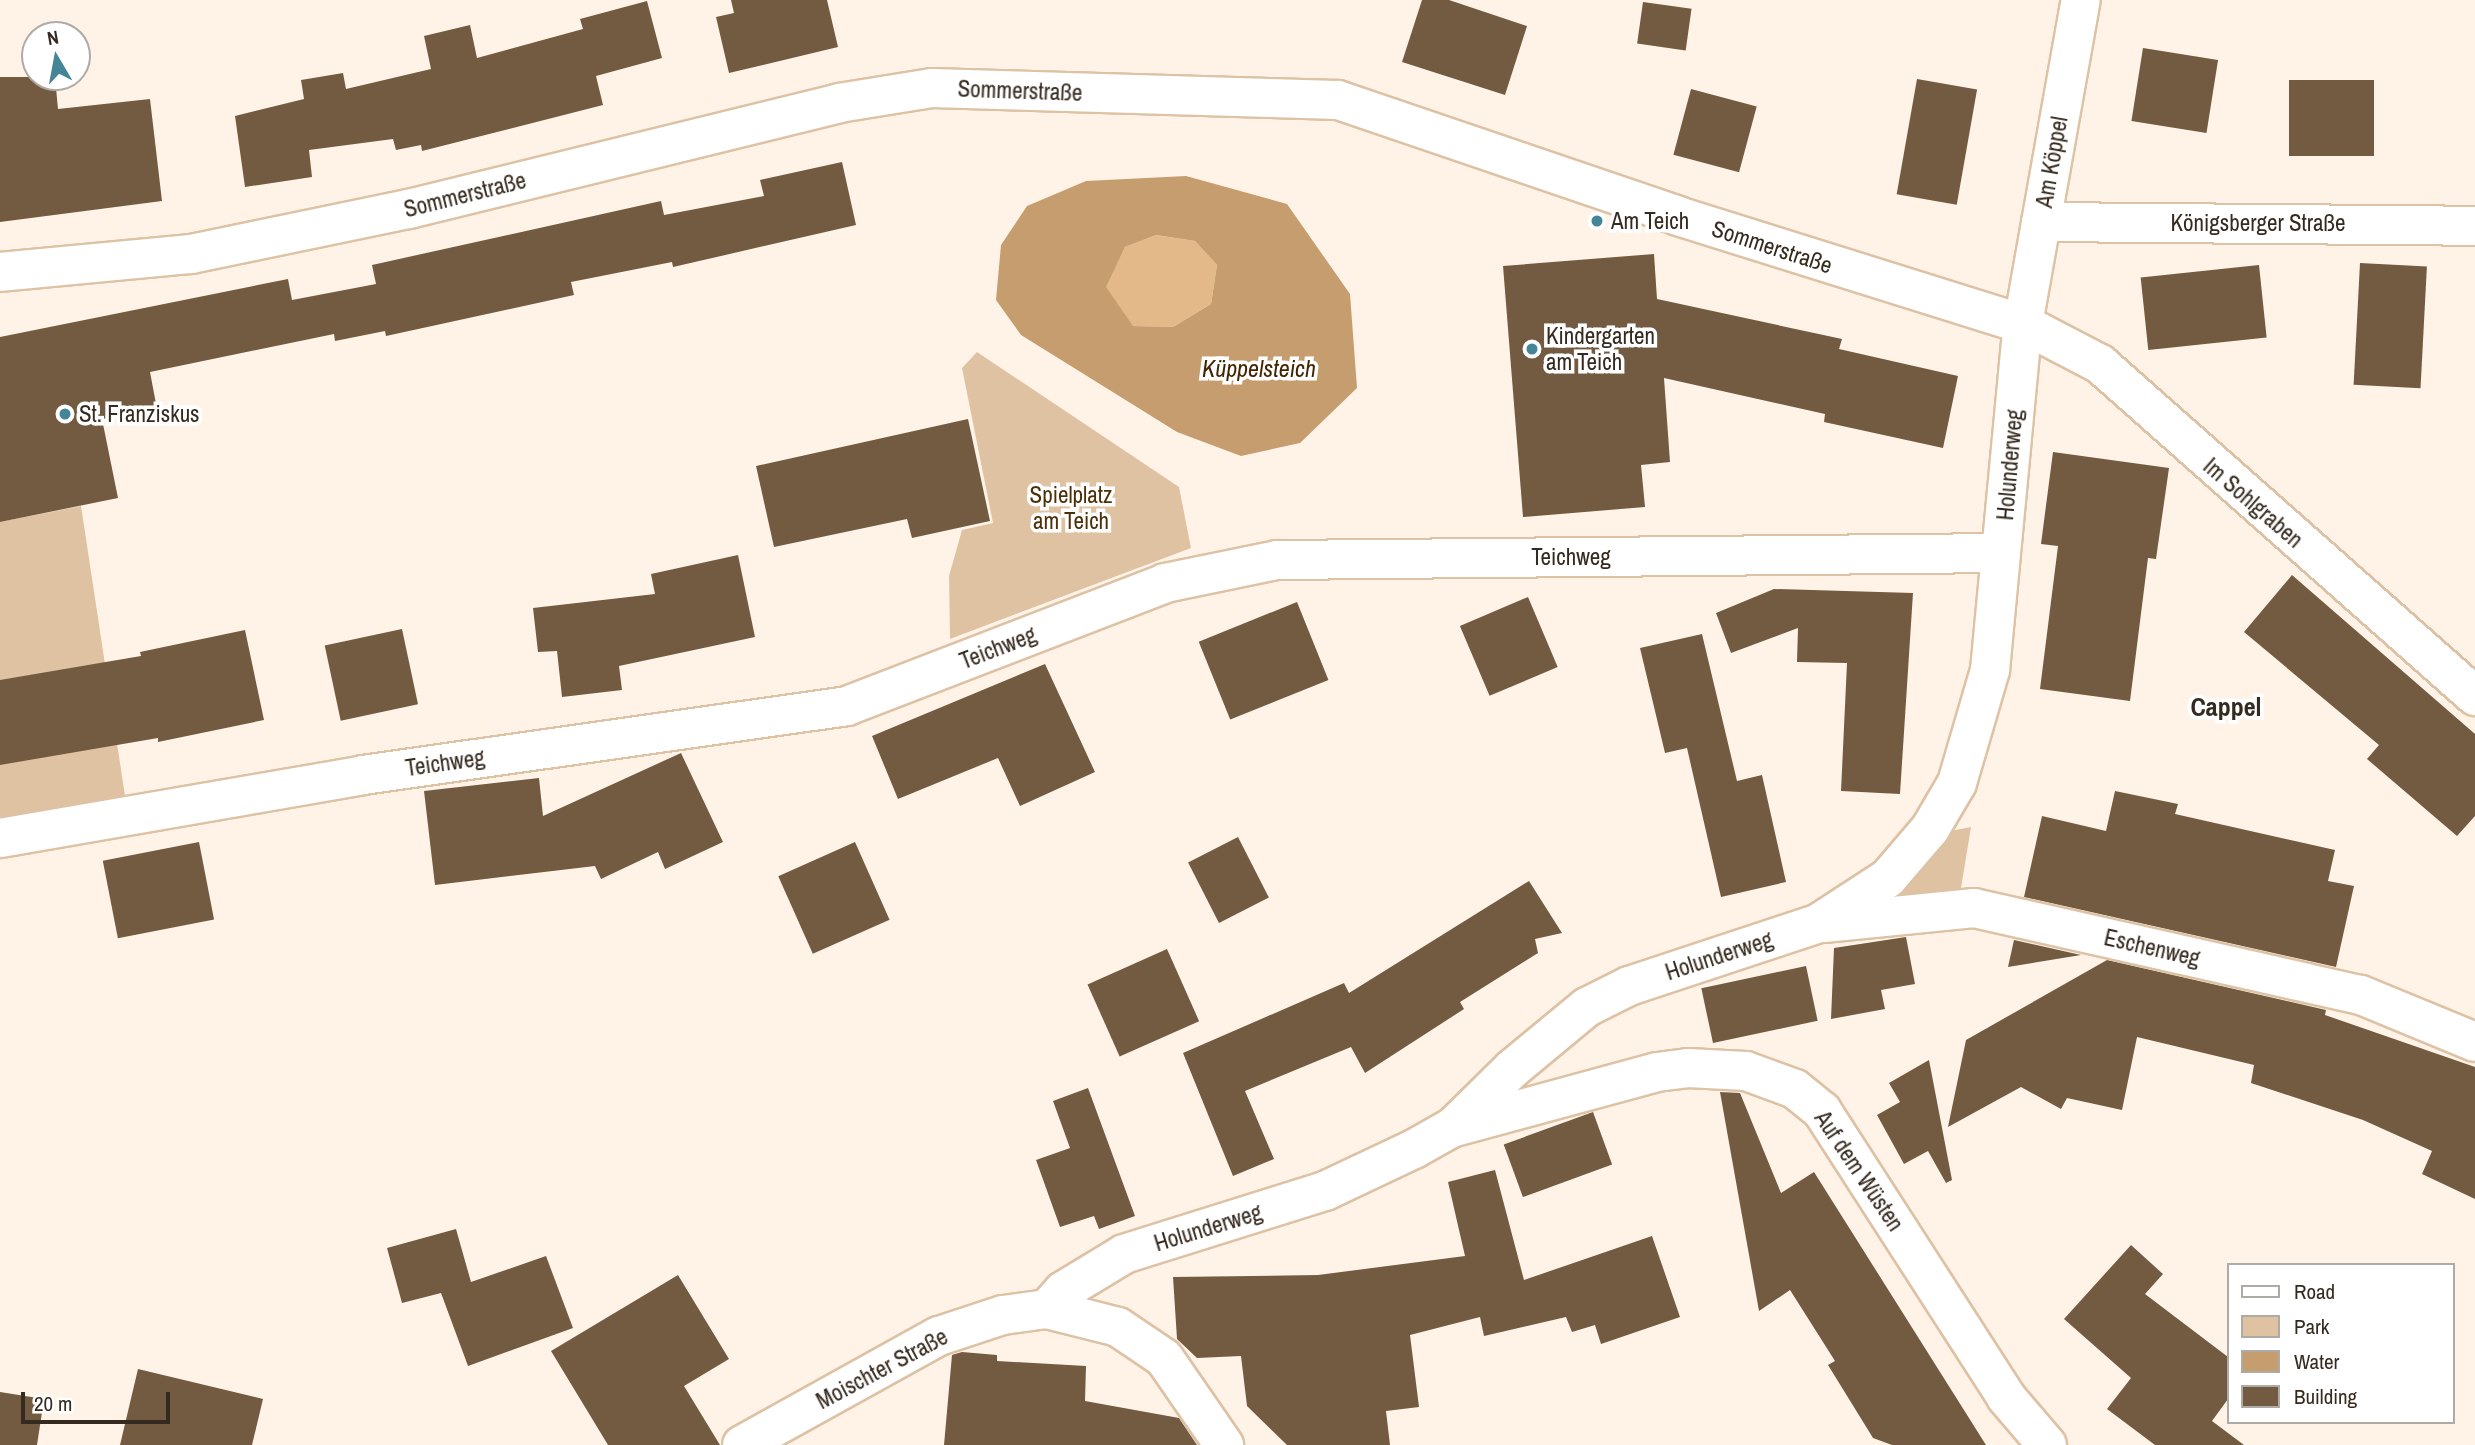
<!DOCTYPE html>
<meta charset="utf-8">
<style>
body{margin:0}
#map{position:relative;width:2475px;height:1445px;overflow:hidden;background:#fff3e7;font-family:"Archivo Narrow",sans-serif}
div>[style]{position:absolute}
[style*='--x']{left:calc(var(--x)*1px);top:calc(var(--y)*1px);width:calc(var(--w)*1px);rotate:calc(var(--a)*1deg)}
.green>*{inset:0;background:#dfc2a2}
.forest>*{inset:0;background:#e4b98a}
.water>*{inset:0;background:#c69d6f}
.building>*{inset:0;background:#735b41;transform-origin:0 0}
.roads{filter:drop-shadow(2px 0 #ddc2a5) drop-shadow(-2px 0 #ddc2a5) drop-shadow(0 2px #ddc2a5) drop-shadow(0 -2px #ddc2a5)}
.minor>*{height:38px;margin:-19px;padding:0 19px;transform-origin:19px;border-radius:19px;background:#fff}
.tertiary>*{height:38px;margin:-19px;padding:0 19px;transform-origin:19px;border-radius:19px;background:#fff}
.dots>*{width:19px;height:19px;translate:-50% -50%;box-sizing:border-box;border:4px solid #fff;border-radius:50%}
span{translate:-50% -50%;white-space:nowrap;text-align:center;line-height:1.15;-webkit-text-stroke:7px #fff;paint-order:stroke}
.street-label{font-size:23px;color:#352a1f}
.poi-label{font-size:23px;color:#352a1f}
.left{translate:0 -50%;text-align:left}
.park-label{font-size:23px;color:#4d300a}
.water-label{font-size:24px;color:#412500;font-style:italic}
.quarter-label{font-size:26px;color:#352a1f;font-weight:700}
.legend{position:absolute;left:2227px;top:1263px;width:228px;height:161px;box-sizing:border-box;background:#fff;border:2px solid #aeaaa5;margin:0;padding:9px 12px;list-style:none;font-size:21px;color:#352a1f}
.legend li{display:flex;align-items:center;gap:14px;height:35px}
.legend b{width:35px;border:2px solid #aeaaa5}
.north{position:absolute;left:21px;top:21px;width:70px;height:70px;box-sizing:border-box;background:#fff;border:2px solid #aeaaa5;border-radius:50%;rotate:350deg;font-size:19px;font-weight:700;line-height:28px;text-align:center;color:#352a1f}
.north::after{content:'';display:block;margin:auto;width:24px;height:32px;background:#448597;clip-path:polygon(50% 0,100% 100%,50% 72%,0 100%)}
.scale{position:absolute;left:21px;top:1392px;width:149px;height:32px;box-sizing:border-box;border:4px solid #352a1f;border-top:0;padding-left:9px;font-size:21px;line-height:24px;white-space:nowrap;color:#352a1f;-webkit-text-stroke:5px #fff;paint-order:stroke}
</style>
<div id="map">
<div class="green">
<div style="clip-path:polygon(977px 352px,1179px 487px,1191px 548px,950px 639px,949px 576px,962px 530px,993px 523px,962px 368px)"></div>
<div style="clip-path:polygon(81px 506px,127px 809px,0 830px,0 522px)"></div>
<div style="clip-path:polygon(1971px 827px,1961px 888px,1883px 898px,1950px 831px)"></div>
</div>
<div class="forest">
<div style="clip-path:polygon(1156px 235px,1195px 241px,1217px 265px,1211px 304px,1173px 327px,1132px 326px,1105px 287px,1125px 247px)"></div>
</div>
<div class="water">
<div style="clip-path:polygon(evenodd,1186px 176px,1287px 204px,1350px 294px,1357px 388px,1300px 443px,1241px 456px,1177px 432px,1021px 335px,996px 300px,1001px 245px,1027px 206px,1086px 181px,1186px 176px,1156px 235px,1195px 241px,1217px 265px,1211px 304px,1173px 327px,1133px 326px,1106px 287px,1125px 247px,1156px 235px)"></div>
</div>
<div class="building">
<div style="clip-path:polygon(731px 0,827px 0,838px 47px,729px 73px,716px 17px,734px 13px)"></div>
<div style="clip-path:polygon(1422px 0,1449px 0,1527px 26px,1505px 95px,1402px 62px)"></div>
<div style="clip-path:polygon(647px 1px,662px 58px,596px 76px,603px 105px,422px 151px,421px 145px,396px 150px,393px 139px,309px 150px,312px 177px,245px 187px,235px 116px,304px 99px,301px 80px,343px 73px,346px 89px,431px 69px,424px 36px,470px 25px,477px 58px,583px 29px,580px 19px)"></div>
<div style="left:1643px;top:2px;width:49px;height:42px;rotate:8deg"></div>
<div style="left:2143px;top:48px;width:76px;height:74px;rotate:9deg"></div>
<div style="clip-path:polygon(0 77px,55px 77px,58px 109px,150px 99px,162px 201px,0 222px)"></div>
<div style="left:1917px;top:79px;width:61px;height:117px;rotate:10deg"></div>
<div style="left:2289px;top:80px;width:85px;height:76px"></div>
<div style="left:1691px;top:89px;width:68px;height:68px;rotate:15deg"></div>
<div style="clip-path:polygon(842px 162px,856px 225px,673px 267px,672px 262px,571px 282px,574px 295px,386px 336px,385px 331px,335px 341px,334px 334px,150px 372px,157px 409px,102px 419px,118px 498px,0 522px,0 337px,288px 279px,292px 300px,376px 284px,372px 265px,661px 201px,664px 215px,764px 196px,760px 180px)"></div>
<div style="clip-path:polygon(1654px 254px,1657px 299px,1842px 339px,1839px 349px,1958px 376px,1943px 448px,1824px 422px,1825px 414px,1664px 378px,1670px 462px,1641px 465px,1645px 507px,1523px 517px,1503px 266px)"></div>
<div style="left:2360px;top:263px;width:67px;height:122px;rotate:3deg"></div>
<div style="left:2259px;top:265px;width:73px;height:119px;rotate:84deg"></div>
<div style="clip-path:polygon(968px 419px,990px 521px,912px 538px,907px 519px,774px 547px,756px 466px)"></div>
<div style="clip-path:polygon(2053px 452px,2169px 468px,2156px 559px,2148px 558px,2130px 701px,2040px 689px,2058px 546px,2041px 544px)"></div>
<div style="clip-path:polygon(738px 555px,755px 637px,619px 666px,622px 690px,562px 697px,557px 651px,538px 652px,533px 608px,655px 594px,651px 574px)"></div>
<div style="clip-path:polygon(2292px 575px,2475px 734px,2475px 816px,2457px 836px,2367px 759px,2379px 745px,2244px 632px)"></div>
<div style="clip-path:polygon(1774px 589px,1913px 593px,1900px 794px,1841px 791px,1847px 663px,1797px 662px,1798px 628px,1731px 653px,1716px 613px)"></div>
<div style="left:1528px;top:597px;width:76px;height:74px;rotate:67deg"></div>
<div style="left:1297px;top:602px;width:84px;height:106px;rotate:68deg"></div>
<div style="left:402px;top:629px;width:77px;height:79px;rotate:78deg"></div>
<div style="clip-path:polygon(245px 630px,264px 720px,158px 742px,158px 738px,0 765px,0 680px,141px 656px,140px 652px)"></div>
<div style="clip-path:polygon(1702px 634px,1737px 781px,1762px 775px,1786px 882px,1721px 897px,1687px 748px,1665px 753px,1640px 648px)"></div>
<div style="clip-path:polygon(1045px 664px,1095px 772px,1020px 806px,998px 758px,898px 799px,872px 736px)"></div>
<div style="clip-path:polygon(681px 753px,723px 842px,665px 869px,658px 852px,601px 879px,595px 866px,435px 885px,424px 791px,539px 778px,543px 816px)"></div>
<div style="clip-path:polygon(2115px 791px,2178px 804px,2175px 814px,2335px 850px,2328px 881px,2354px 886px,2336px 967px,2024px 897px,2042px 816px,2106px 831px)"></div>
<div style="left:1238px;top:837px;width:68px;height:56px;rotate:63deg"></div>
<div style="left:199px;top:842px;width:79px;height:98px;rotate:79deg"></div>
<div style="left:855px;top:842px;width:85px;height:84px;rotate:66deg"></div>
<div style="clip-path:polygon(1529px 881px,1562px 933px,1535px 939px,1538px 953px,1460px 1002px,1464px 1009px,1365px 1073px,1351px 1047px,1245px 1091px,1274px 1159px,1233px 1176px,1183px 1053px,1344px 983px,1349px 993px)"></div>
<div style="clip-path:polygon(1906px 937px,1915px 984px,1881px 990px,1885px 1009px,1831px 1019px,1834px 948px)"></div>
<div style="clip-path:polygon(2014px 940px,2081px 955px,2008px 967px)"></div>
<div style="left:1167px;top:949px;width:79px;height:87px;rotate:66deg"></div>
<div style="clip-path:polygon(2107px 960px,2326px 1010px,2325px 1015px,2475px 1067px,2475px 1199px,2422px 1174px,2432px 1151px,2363px 1120px,2251px 1083px,2254px 1065px,2137px 1037px,2122px 1110px,2067px 1098px,2061px 1109px,2021px 1087px,1948px 1127px,1966px 1040px)"></div>
<div style="left:1806px;top:966px;width:56px;height:107px;rotate:78deg"></div>
<div style="clip-path:polygon(1929px 1060px,1952px 1180px,1946px 1183px,1928px 1151px,1904px 1164px,1877px 1115px,1900px 1102px,1889px 1083px)"></div>
<div style="clip-path:polygon(1088px 1088px,1135px 1216px,1099px 1229px,1094px 1216px,1060px 1227px,1036px 1160px,1070px 1148px,1053px 1101px)"></div>
<div style="clip-path:polygon(1720px 1092px,1740px 1093px,1781px 1193px,1814px 1172px,1986px 1445px,1892px 1445px,1873px 1438px,1828px 1365px,1835px 1361px,1790px 1290px,1759px 1311px)"></div>
<div style="left:1593px;top:1112px;width:56px;height:95px;rotate:70deg"></div>
<div style="clip-path:polygon(1495px 1170px,1524px 1280px,1652px 1236px,1680px 1317px,1601px 1344px,1595px 1325px,1572px 1332px,1566px 1317px,1484px 1336px,1480px 1317px,1410px 1335px,1419px 1407px,1386px 1411px,1390px 1445px,1287px 1445px,1247px 1406px,1241px 1356px,1197px 1358px,1177px 1339px,1173px 1277px,1318px 1275px,1465px 1256px,1448px 1182px)"></div>
<div style="clip-path:polygon(456px 1229px,471px 1282px,546px 1256px,573px 1328px,468px 1366px,441px 1293px,402px 1303px,387px 1248px)"></div>
<div style="clip-path:polygon(2131px 1245px,2163px 1274px,2145px 1294px,2228px 1357px,2228px 1399px,2212px 1421px,2244px 1445px,2155px 1445px,2107px 1409px,2131px 1378px,2064px 1319px)"></div>
<div style="clip-path:polygon(678px 1275px,729px 1359px,684px 1386px,720px 1445px,608px 1445px,551px 1351px)"></div>
<div style="clip-path:polygon(962px 1352px,997px 1355px,997px 1361px,1086px 1366px,1085px 1401px,1179px 1418px,1197px 1445px,944px 1445px,952px 1355px)"></div>
<div style="clip-path:polygon(138px 1369px,263px 1399px,252px 1445px,120px 1445px)"></div>
<div style="clip-path:polygon(0 1392px,44px 1399px,37px 1445px,0 1445px)"></div>
</div>
<div class="roads">
<div class="minor">
<div style="--x:2041;--y:222;--w:434;--a:0.5"></div>
<div style="--x:0;--y:272;--w:192;--a:-5.4"></div>
<div style="--x:191;--y:254;--w:223;--a:-11.7"></div>
<div style="--x:409;--y:209;--w:443;--a:-13.8"></div>
<div style="--x:839;--y:103;--w:94;--a:-9.2"></div>
<div style="--x:932;--y:88;--w:406;--a:1.7"></div>
<div style="--x:1338;--y:100;--w:359;--a:18.8"></div>
<div style="--x:1678;--y:216;--w:362;--a:17.4"></div>
<div style="--x:2023;--y:324;--w:87;--a:27.5"></div>
<div style="--x:2100;--y:364;--w:501;--a:41.52"></div>
<div style="--x:0;--y:838;--w:368;--a:-9.8"></div>
<div style="--x:363;--y:775;--w:489;--a:-8.1"></div>
<div style="--x:847;--y:706;--w:341;--a:-21.1"></div>
<div style="--x:1165;--y:583;--w:114;--a:-11.6"></div>
<div style="--x:1277;--y:560;--w:724;--a:-0.55"></div>
<div style="--x:1824;--y:923;--w:151;--a:-5.7"></div>
<div style="--x:1974;--y:908;--w:397;--a:12.7"></div>
<div style="--x:2361;--y:995;--w:123;--a:22.4"></div>
<div style="--x:1455;--y:1127;--w:209;--a:-15.2"></div>
<div style="--x:1657;--y:1072;--w:31;--a:-7"></div>
<div style="--x:1688;--y:1068;--w:58;--a:3"></div>
<div style="--x:1746;--y:1071;--w:52;--a:20.2"></div>
<div style="--x:1795;--y:1089;--w:35;--a:39"></div>
<div style="--x:1822;--y:1111;--w:340;--a:57.2"></div>
<div style="--x:2006;--y:1397;--w:63;--a:49.5"></div>
<div style="--x:1047;--y:1309;--w:24;--a:-48"></div>
<div style="--x:1063;--y:1291;--w:71;--a:-31.2"></div>
<div style="--x:1124;--y:1254;--w:211;--a:-17.4"></div>
<div style="--x:1325;--y:1191;--w:98;--a:-25.3"></div>
<div style="--x:1414;--y:1149;--w:45;--a:-29.4"></div>
<div style="--x:1453;--y:1127;--w:83;--a:-44.5"></div>
<div style="--x:1512;--y:1069;--w:97;--a:-39.6"></div>
<div style="--x:1587;--y:1007;--w:47;--a:-26.6"></div>
<div style="--x:1629;--y:986;--w:200;--a:-18.3"></div>
<div style="--x:1819;--y:923;--w:82;--a:-33.1"></div>
<div style="--x:1888;--y:878;--w:65;--a:-49.4"></div>
<div style="--x:1930;--y:829;--w:53;--a:-59.6"></div>
<div style="--x:1957;--y:783;--w:118;--a:-73.7"></div>
<div style="--x:1990;--y:670;--w:348;--a:-84.6"></div>
<div style="--x:2023;--y:324;--w:329;--a:-79.9"></div>
</div>
<div class="tertiary">
<div style="--x:742;--y:1445;--w:225;--a:-29"></div>
<div style="--x:939;--y:1336;--w:67;--a:-18.2"></div>
<div style="--x:1003;--y:1315;--w:44;--a:-7.8"></div>
<div style="--x:1047;--y:1309;--w:73;--a:14.2"></div>
<div style="--x:1118;--y:1327;--w:55;--a:34"></div>
<div style="--x:1164;--y:1358;--w:106;--a:55.4"></div>
</div>
</div>
<div class="dots">
<div style="left:1597px;top:221px;background:#448597"></div>
<div style="left:1532px;top:349px;background:#448597"></div>
<div style="left:65px;top:414px;background:#448597"></div>
</div>
<div class="street-label">
<span style="left:1020px;top:91px;rotate:2deg">Sommerstraße</span>
<span style="left:2052px;top:162px;rotate:-80deg">Am Köppel</span>
<span style="left:465px;top:195px;rotate:-14deg">Sommerstraße</span>
<span style="left:2258px;top:223px">Königsberger Straße</span>
<span style="left:1772px;top:247px;rotate:18deg">Sommerstraße</span>
<span style="left:2010px;top:465px;rotate:-85deg">Holunderweg</span>
<span style="left:2253px;top:503px;rotate:41deg">Im Sohlgraben</span>
<span style="left:1571px;top:557px">Teichweg</span>
<span style="left:998px;top:648px;rotate:-21deg">Teichweg</span>
<span style="left:445px;top:763px;rotate:-8deg">Teichweg</span>
<span style="left:2152px;top:948px;rotate:13deg">Eschenweg</span>
<span style="left:1719px;top:956px;rotate:-18deg">Holunderweg</span>
<span style="left:1859px;top:1171px;rotate:56deg">Auf dem Wüsten</span>
<span style="left:1208px;top:1228px;rotate:-17deg">Holunderweg</span>
<span style="left:882px;top:1369px;rotate:-28deg">Moischter Straße</span>
</div>
<div class="poi-label">
<span class="left" style="left:1611px;top:221px">Am Teich</span>
<span class="left" style="left:1546px;top:349px">Kindergarten<br>am Teich</span>
<span class="left" style="left:79px;top:414px">St. Franziskus</span>
</div>
<div class="park-label">
<span style="left:1071px;top:508px">Spielplatz<br>am Teich</span>
</div>
<div class="water-label">
<span style="left:1259px;top:369px">Küppelsteich</span>
</div>
<div class="quarter-label">
<span style="left:2226px;top:707px">Cappel</span>
</div>
<ul class="legend">
<li><b style="height:9px;background:#fff"></b>Road</li>
<li><b style="height:19px;background:#dfc2a2"></b>Park</li>
<li><b style="height:19px;background:#c69d6f"></b>Water</li>
<li><b style="height:19px;background:#735b41"></b>Building</li>
</ul>
<div class="north">N</div>
<div class="scale">20 m</div>
</div>
